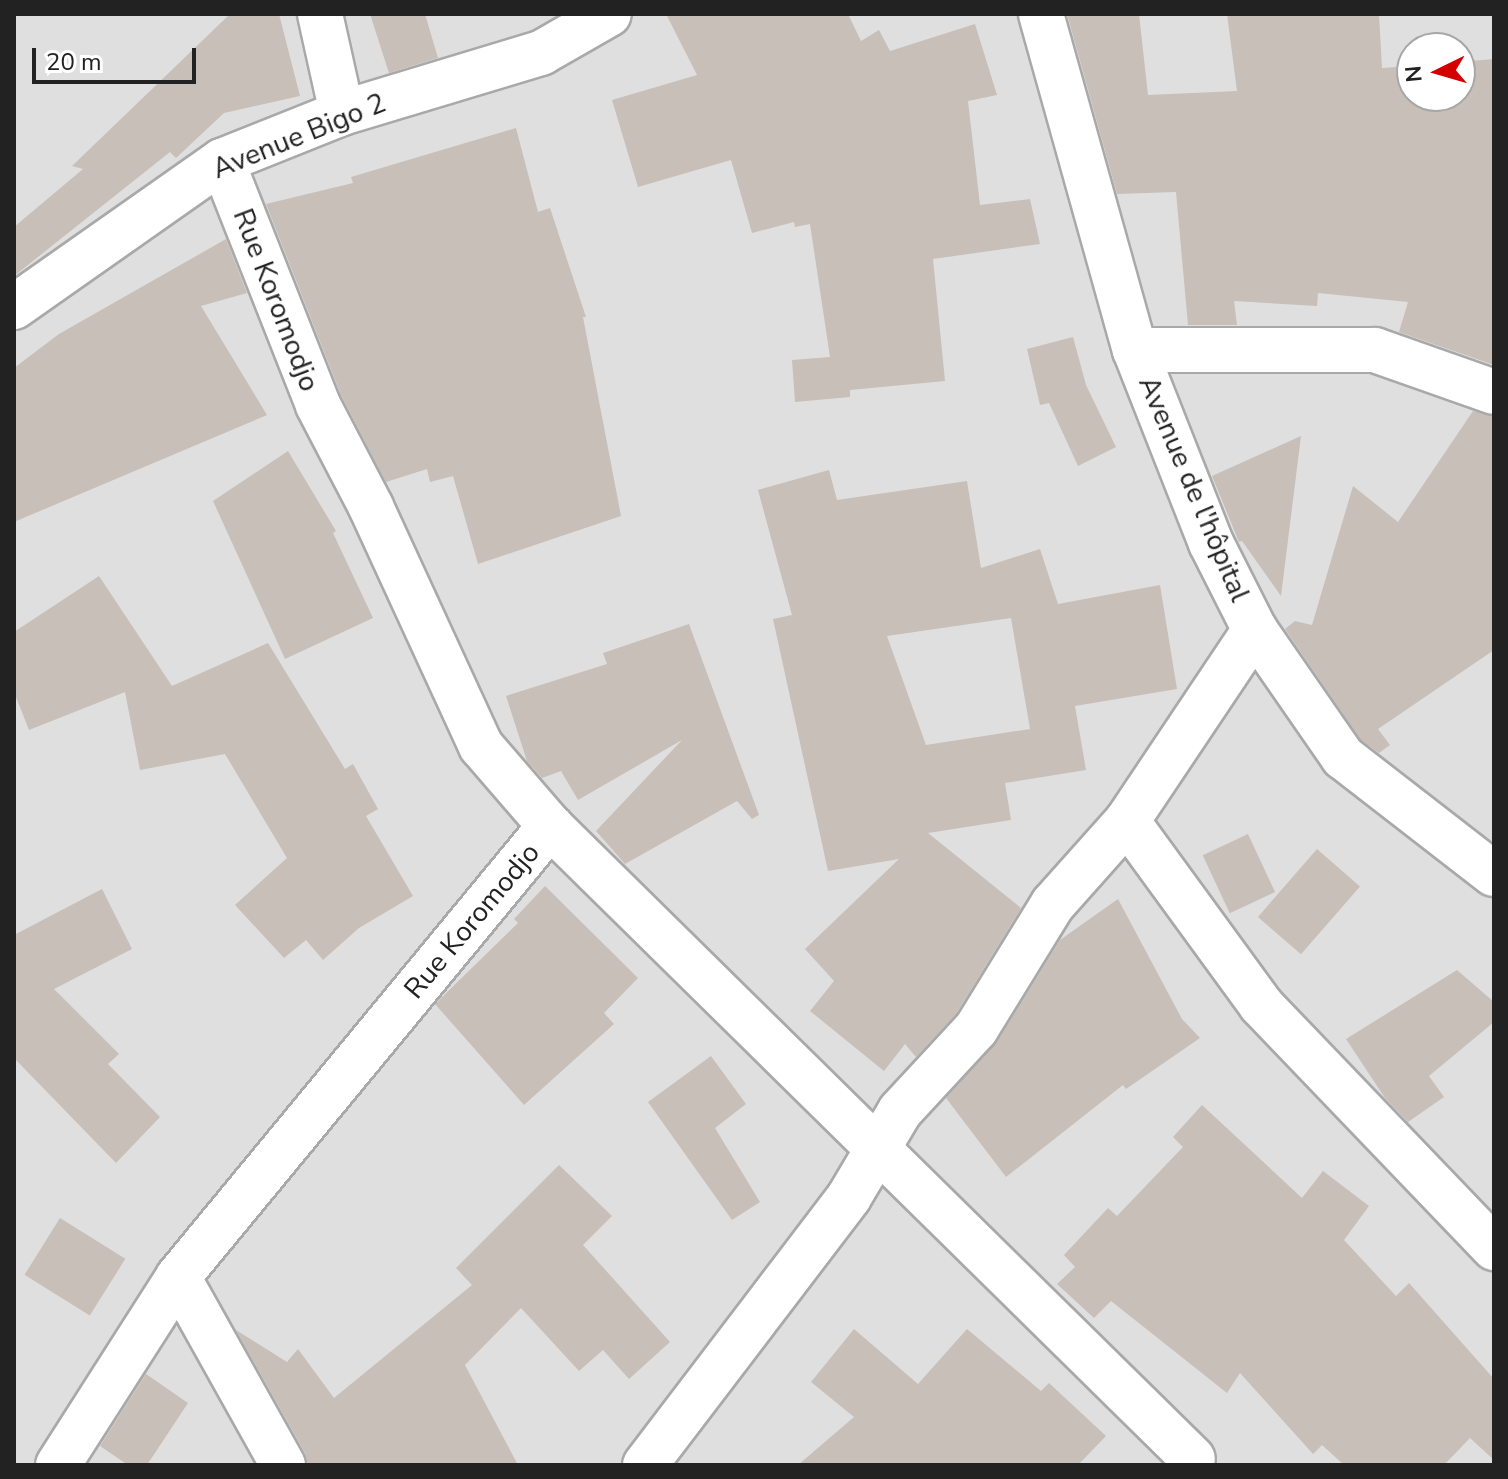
<!DOCTYPE html>
<meta charset="utf-8">
<style>
body{margin:0}
#map{position:relative;width:1508px;height:1479px;overflow:hidden;background:#f2efe9;font-family:"Nunito Sans",sans-serif}
div>[style]{position:absolute}
[style*='--x']{left:calc(var(--x)*1px);top:calc(var(--y)*1px);width:calc(var(--w)*1px);rotate:calc(var(--a)*1deg)}
.residential>*{inset:0;background:#e0dfdf}
.building>*{inset:0;background:#c7bfb8;transform-origin:0 0}
.roads{filter:drop-shadow(2px 0 #a9a9a9) drop-shadow(-2px 0 #a9a9a9) drop-shadow(0 2px #a9a9a9) drop-shadow(0 -2px #a9a9a9)}
.minor>*{height:44px;margin:-22px;padding:0 22px;transform-origin:22px;border-radius:22px;background:#fff}
.tertiary>*{height:44px;margin:-22px;padding:0 22px;transform-origin:22px;border-radius:22px;background:#fff}
span{translate:-50% -50%;white-space:nowrap;text-align:center;line-height:1.15;-webkit-text-stroke:6px #fff;paint-order:stroke}
.street-label{font-size:28px;color:#222}
.frame{position:absolute;inset:0;border:16px solid #222;pointer-events:none}
.north{position:absolute;left:1396px;top:32px;width:80px;height:80px;box-sizing:border-box;background:#fff;border:2px solid #a7a7a7;border-radius:50%;rotate:265deg;font-size:22px;font-weight:700;line-height:32px;text-align:center;color:#222}
.north::after{content:'';display:block;margin:auto;width:28px;height:36px;background:#d40000;clip-path:polygon(50% 0,100% 100%,50% 72%,0 100%)}
.scale{position:absolute;left:32px;top:48px;width:164px;height:36px;box-sizing:border-box;border:4px solid #222;border-top:0;padding-left:10px;font-size:24px;line-height:28px;white-space:nowrap;color:#222;-webkit-text-stroke:6px #fff;paint-order:stroke}
</style>
<div id="map">
<div class="residential">
<div style="clip-path:polygon(evenodd,14px 14px,1494px 14px,1494px 1465px,14px 1465px,14px 14px,1412px 48px,1460px 48px,1460px 96px,1412px 96px,1412px 48px)"></div>
</div>
<div class="building">
<div style="clip-path:polygon(230px 14px,279px 14px,300px 96px,224px 113px,176px 158px,170px 152px,14px 276px,14px 227px,83px 169px,72px 166px)"></div>
<div style="clip-path:polygon(370px 14px,425px 14px,438px 58px,389px 73px)"></div>
<div style="clip-path:polygon(666px 14px,848px 14px,861px 41px,879px 30px,890px 51px,975px 24px,997px 95px,968px 101px,980px 205px,1030px 199px,1040px 244px,933px 259px,945px 381px,850px 390px,850px 397px,795px 402px,792px 360px,830px 357px,810px 224px,795px 227px,794px 222px,752px 233px,731px 160px,638px 187px,612px 100px,697px 75px)"></div>
<div style="clip-path:polygon(1067px 14px,1139px 14px,1148px 95px,1237px 91px,1227px 14px,1379px 14px,1382px 68px,1412px 66px,1412px 96px,1460px 96px,1460px 62px,1494px 59px,1494px 365px,1399px 332px,1408px 302px,1318px 293px,1317px 306px,1234px 301px,1237px 325px,1188px 325px,1176px 192px,1117px 194px)"></div>
<div style="clip-path:polygon(516px 128px,538px 212px,550px 208px,586px 317px,583px 317px,621px 516px,478px 564px,453px 476px,430px 482px,427px 469px,386px 482px,341px 395px,266px 204px,353px 183px,351px 177px)"></div>
<div style="clip-path:polygon(226px 239px,247px 293px,201px 306px,267px 415px,14px 522px,14px 368px,59px 334px)"></div>
<div style="clip-path:polygon(1073px 337px,1086px 385px,1116px 447px,1078px 466px,1049px 403px,1040px 405px,1027px 349px)"></div>
<div style="clip-path:polygon(1473px 411px,1494px 416px,1494px 650px,1378px 729px,1390px 745px,1379px 753px,1361px 740px,1285px 629px,1295px 621px,1312px 625px,1353px 486px,1398px 522px)"></div>
<div style="clip-path:polygon(1301px 436px,1281px 596px,1242px 541px,1239px 542px,1212px 476px)"></div>
<div style="clip-path:polygon(288px 451px,336px 531px,333px 533px,373px 618px,285px 659px,213px 501px)"></div>
<div style="clip-path:polygon(evenodd,829px 470px,837px 500px,967px 481px,981px 568px,1040px 549px,1058px 604px,1160px 585px,1177px 689px,1075px 706px,1086px 770px,1005px 783px,1011px 820px,928px 833px,1021px 908px,956px 1014px,916px 1057px,905px 1044px,884px 1071px,810px 1011px,834px 981px,805px 949px,899px 859px,828px 871px,773px 619px,792px 615px,758px 490px,829px 470px,1011px 618px,1030px 729px,926px 745px,887px 636px,1011px 618px)"></div>
<div style="clip-path:polygon(99px 576px,172px 686px,268px 643px,345px 769px,353px 764px,378px 809px,366px 816px,413px 896px,359px 928px,323px 960px,306px 940px,284px 958px,235px 905px,287px 858px,225px 754px,140px 770px,125px 692px,29px 730px,14px 692px,14px 632px)"></div>
<div style="clip-path:polygon(689px 624px,759px 815px,752px 819px,737px 801px,625px 864px,596px 831px,682px 740px,578px 800px,561px 771px,542px 778px,527px 761px,506px 696px,607px 664px,603px 653px)"></div>
<div style="left:1248px;top:834px;width:64px;height:50px;rotate:65deg"></div>
<div style="left:1317px;top:849px;width:57px;height:90px;rotate:41deg"></div>
<div style="clip-path:polygon(545px 886px,638px 978px,604px 1013px,614px 1024px,524px 1105px,435px 1004px,518px 923px,514px 919px)"></div>
<div style="clip-path:polygon(102px 889px,132px 949px,54px 989px,119px 1054px,108px 1064px,160px 1117px,116px 1163px,14px 1058px,14px 935px)"></div>
<div style="clip-path:polygon(1118px 899px,1182px 1019px,1200px 1038px,1126px 1089px,1123px 1085px,1006px 1177px,946px 1098px,997px 1042px,1060px 940px)"></div>
<div style="clip-path:polygon(1457px 970px,1494px 1002px,1494px 1022px,1429px 1076px,1444px 1097px,1408px 1122px,1385px 1098px,1346px 1039px)"></div>
<div style="clip-path:polygon(711px 1056px,746px 1104px,715px 1128px,760px 1202px,732px 1220px,648px 1102px)"></div>
<div style="clip-path:polygon(1202px 1105px,1302px 1198px,1323px 1171px,1369px 1206px,1344px 1240px,1396px 1296px,1409px 1283px,1494px 1379px,1494px 1460px,1470px 1438px,1444px 1465px,1344px 1465px,1322px 1445px,1313px 1454px,1240px 1373px,1227px 1393px,1111px 1301px,1094px 1318px,1057px 1284px,1075px 1267px,1064px 1255px,1108px 1208px,1117px 1216px,1183px 1147px,1173px 1137px)"></div>
<div style="clip-path:polygon(559px 1165px,612px 1216px,583px 1245px,670px 1342px,629px 1379px,603px 1350px,579px 1371px,521px 1308px,465px 1365px,518px 1465px,308px 1465px,305px 1453px,236px 1330px,287px 1362px,298px 1349px,334px 1398px,472px 1285px,456px 1268px)"></div>
<div style="left:60px;top:1218px;width:77px;height:67px;rotate:32deg"></div>
<div style="clip-path:polygon(854px 1329px,918px 1384px,967px 1329px,1041px 1391px,1049px 1383px,1106px 1436px,1078px 1465px,798px 1465px,854px 1417px,811px 1382px)"></div>
<div style="clip-path:polygon(146px 1374px,188px 1403px,147px 1465px,128px 1465px,100px 1446px)"></div>
</div>
<div class="roads">
<div class="minor">
<div style="--x:320;--y:14;--w:101;--a:77.5"></div>
<div style="--x:1041;--y:14;--w:349;--a:74.4"></div>
<div style="--x:1135;--y:350;--w:207;--a:68.5"></div>
<div style="--x:1211;--y:543;--w:97;--a:63.2"></div>
<div style="--x:1255;--y:630;--w:155;--a:55.3"></div>
<div style="--x:1343;--y:757;--w:191;--a:37.8"></div>
<div style="--x:222;--y:161;--w:262;--a:68.5"></div>
<div style="--x:318;--y:405;--w:115;--a:62.5"></div>
<div style="--x:371;--y:507;--w:263;--a:65.3"></div>
<div style="--x:481;--y:746;--w:106;--a:49.2"></div>
<div style="--x:550;--y:826;--w:902;--a:44.55"></div>
<div style="--x:1135;--y:350;--w:240;--a:0"></div>
<div style="--x:1375;--y:350;--w:126;--a:19.4"></div>
<div style="--x:1127;--y:821;--w:228;--a:53.9"></div>
<div style="--x:1261;--y:1005;--w:337;--a:46.2"></div>
<div style="--x:58;--y:1465;--w:223;--a:-57.4"></div>
<div style="--x:283;--y:1465;--w:215;--a:-119.2"></div>
<div style="--x:178;--y:1277;--w:585;--a:-50.48"></div>
<div style="--x:645;--y:1465;--w:337;--a:-52.7"></div>
<div style="--x:849;--y:1197;--w:100;--a:-59.3"></div>
<div style="--x:900;--y:1111;--w:112;--a:-47.2"></div>
<div style="--x:976;--y:1029;--w:147;--a:-58.4"></div>
<div style="--x:1053;--y:904;--w:111;--a:-48.3"></div>
<div style="--x:1127;--y:821;--w:230;--a:-56.2"></div>
</div>
<div class="tertiary">
<div style="--x:14;--y:307;--w:254;--a:-35.1"></div>
<div style="--x:222;--y:161;--w:129;--a:-21.8"></div>
<div style="--x:342;--y:113;--w:208;--a:-16.8"></div>
<div style="--x:541;--y:53;--w:78;--a:-29.8"></div>
</div>
</div>
<div class="street-label">
<span style="left:299px;top:136px;rotate:-22deg">Avenue Bigo 2</span>
<span style="left:276px;top:300px;rotate:69deg">Rue Koromodjo</span>
<span style="left:1194px;top:489px;rotate:67deg">Avenue de l'hôpital</span>
<span style="left:472px;top:921px;rotate:-50deg">Rue Koromodjo</span>
</div>
<div class="frame"></div>
<div class="north">N</div>
<div class="scale">20 m</div>
</div>
